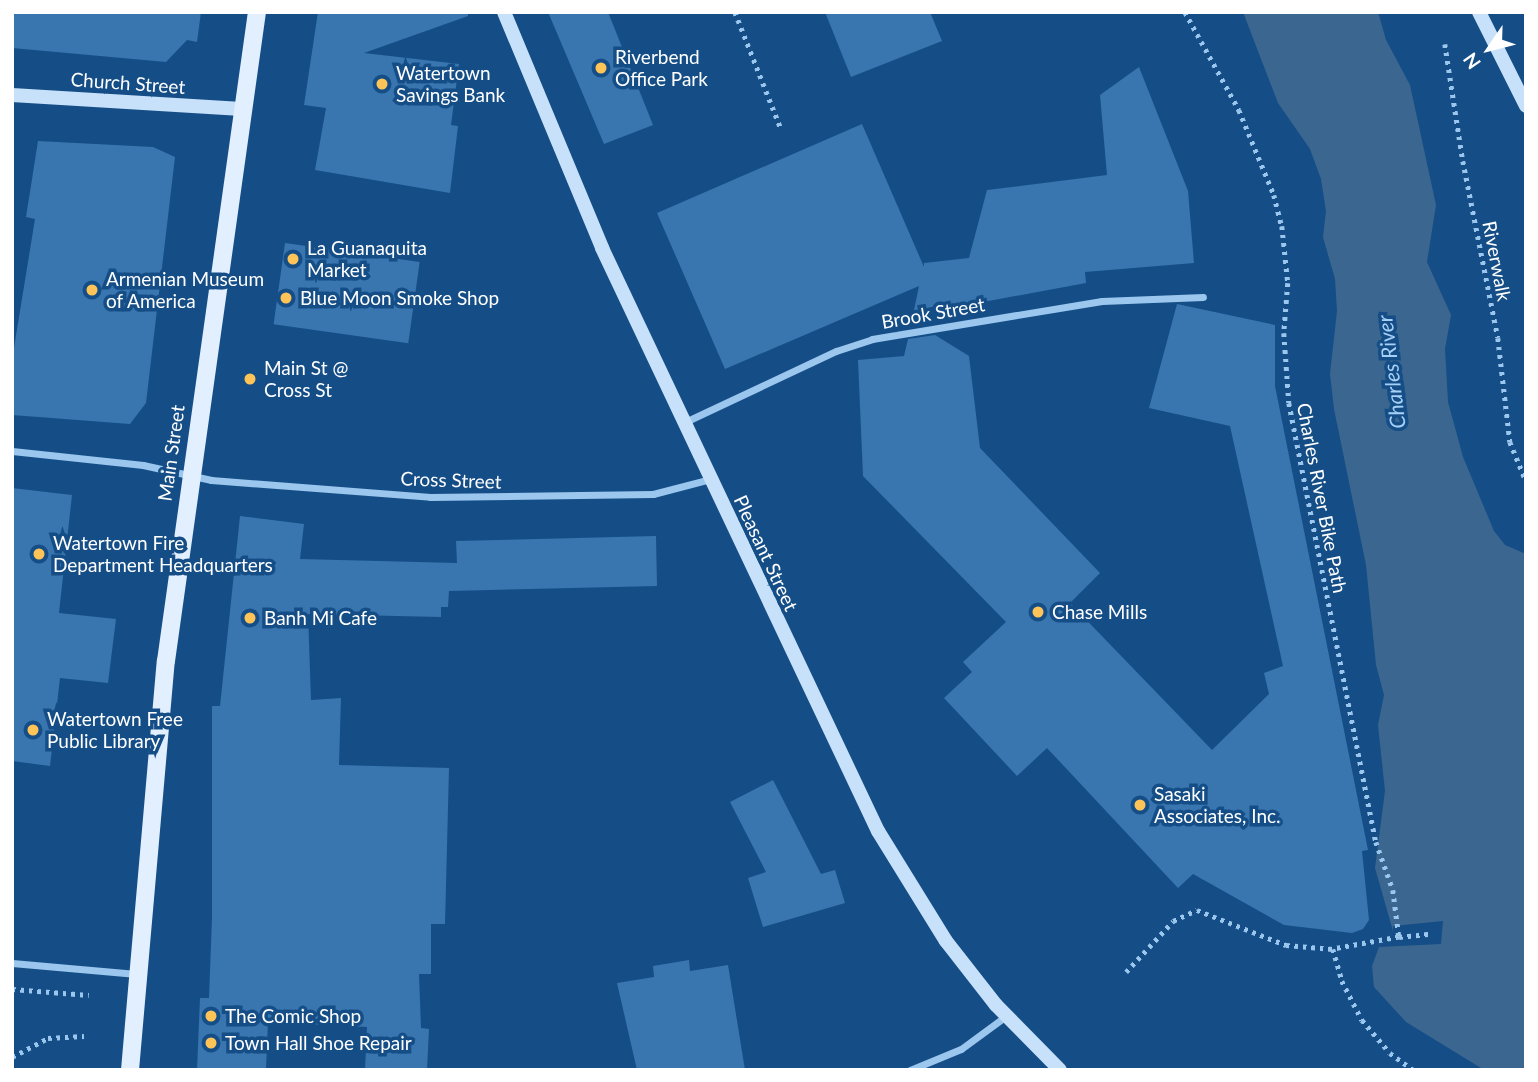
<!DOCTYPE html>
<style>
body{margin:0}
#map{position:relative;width:1538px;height:1082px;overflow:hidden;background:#154e87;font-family:Lato,sans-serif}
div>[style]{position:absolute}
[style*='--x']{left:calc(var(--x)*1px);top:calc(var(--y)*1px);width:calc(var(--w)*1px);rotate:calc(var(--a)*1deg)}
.water>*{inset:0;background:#3b6690}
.pier>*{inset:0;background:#154e87}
.building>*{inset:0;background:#3975af;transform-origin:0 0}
.path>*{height:4.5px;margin-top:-2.25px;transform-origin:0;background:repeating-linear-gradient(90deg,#9bc6ee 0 3.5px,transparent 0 8.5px)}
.street>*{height:7px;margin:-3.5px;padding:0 3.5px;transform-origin:3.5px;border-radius:3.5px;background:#9bc6ee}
.secondary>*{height:14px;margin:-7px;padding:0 7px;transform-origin:7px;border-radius:7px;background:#c8e1fa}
.primary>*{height:18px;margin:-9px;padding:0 9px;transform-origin:9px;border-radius:9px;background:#e2efff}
.dots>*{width:19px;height:19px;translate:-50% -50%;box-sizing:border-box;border:4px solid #154e87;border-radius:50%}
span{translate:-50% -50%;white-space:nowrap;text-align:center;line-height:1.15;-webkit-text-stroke:7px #154e87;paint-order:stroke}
.poi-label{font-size:19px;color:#fff}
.left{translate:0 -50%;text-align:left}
.street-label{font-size:19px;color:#fff}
.water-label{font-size:21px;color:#a6d0f6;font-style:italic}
.frame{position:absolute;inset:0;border:14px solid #fff;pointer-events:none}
.north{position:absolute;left:1454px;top:14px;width:70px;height:70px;-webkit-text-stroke:5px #154e87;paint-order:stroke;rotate:235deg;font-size:19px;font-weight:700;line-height:28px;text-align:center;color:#fff}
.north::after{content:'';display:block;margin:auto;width:24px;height:32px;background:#fff;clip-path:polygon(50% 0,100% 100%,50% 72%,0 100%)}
</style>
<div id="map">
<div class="water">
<div style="clip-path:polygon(1243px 12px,1378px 12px,1386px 40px,1410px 85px,1436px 205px,1427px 262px,1451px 315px,1445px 349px,1448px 402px,1463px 457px,1494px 531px,1505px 545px,1526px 554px,1526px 1070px,1481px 1068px,1406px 1022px,1374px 987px,1372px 966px,1379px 947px,1393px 931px,1375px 868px,1385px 791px,1378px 725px,1384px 695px,1376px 665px,1366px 565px,1334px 409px,1330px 374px,1337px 311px,1335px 279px,1323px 237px,1326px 211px,1321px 179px,1310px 149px,1278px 103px)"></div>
</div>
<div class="pier">
<div style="clip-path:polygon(1443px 921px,1441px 944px,1379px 947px,1393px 931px,1393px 926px)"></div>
</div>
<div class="building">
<div style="clip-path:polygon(12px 12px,201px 12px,197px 42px,187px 40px,166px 62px,12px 48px)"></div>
<div style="clip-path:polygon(318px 12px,468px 12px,468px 16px,364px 53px,459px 64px,451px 125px,458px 126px,450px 193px,315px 170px,326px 108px,304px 105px)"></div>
<div style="clip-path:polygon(548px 12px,608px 12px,653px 125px,604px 144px)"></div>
<div style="clip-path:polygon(825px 12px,930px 12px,942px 41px,851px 77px)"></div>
<div style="clip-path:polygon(1139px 67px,1188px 191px,1194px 263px,1085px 272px,1086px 283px,913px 315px,919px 286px,725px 369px,657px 213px,862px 124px,924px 267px,924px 263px,969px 258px,987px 190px,1107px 175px,1100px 95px)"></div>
<div style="clip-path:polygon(38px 141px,153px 147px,175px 157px,146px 403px,130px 424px,12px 415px,12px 360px,35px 219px,26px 217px)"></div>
<div style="left:285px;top:243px;width:136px;height:82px;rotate:8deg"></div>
<div style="clip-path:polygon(1177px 304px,1275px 325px,1275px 386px,1368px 850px,1362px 851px,1369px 920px,1363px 929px,1352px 933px,1284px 925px,1193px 874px,1178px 888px,1047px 748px,1017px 776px,944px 698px,972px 672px,963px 662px,1006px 622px,863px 476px,858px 360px,904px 356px,908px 339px,935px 335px,969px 356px,980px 448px,1100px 573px,1070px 603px,1212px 750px,1269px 694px,1264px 673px,1283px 666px,1230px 426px,1149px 408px)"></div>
<div style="clip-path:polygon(12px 488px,72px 495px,59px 613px,116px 619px,108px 683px,60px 678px,50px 766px,12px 761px)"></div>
<div style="clip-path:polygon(240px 516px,304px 524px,300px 559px,457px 563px,456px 541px,656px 536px,657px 586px,449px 591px,448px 607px,441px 607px,441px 617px,308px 614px,311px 700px,341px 698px,339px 765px,449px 768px,445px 924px,431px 924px,431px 974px,419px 974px,421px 1028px,429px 1029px,427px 1070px,365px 1070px,367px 1027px,268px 1022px,266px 1070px,197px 1070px,200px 998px,209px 998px,212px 918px,212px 706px,220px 706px)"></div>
<div style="clip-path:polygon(773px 780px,821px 874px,835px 870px,845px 903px,763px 927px,748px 878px,766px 872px,730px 802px)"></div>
<div style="clip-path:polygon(689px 960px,690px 971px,728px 965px,745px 1070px,637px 1070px,617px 983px,654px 977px,653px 966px)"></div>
</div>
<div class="path">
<div style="--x:735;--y:12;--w:123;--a:68.5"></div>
<div style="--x:1185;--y:12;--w:112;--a:61.1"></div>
<div style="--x:1239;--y:110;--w:92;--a:67.6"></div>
<div style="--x:1274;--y:195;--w:32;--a:76"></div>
<div style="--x:1282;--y:226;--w:57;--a:84"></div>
<div style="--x:1288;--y:283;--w:50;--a:94.6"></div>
<div style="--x:1284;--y:333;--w:70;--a:85.9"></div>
<div style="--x:1289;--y:403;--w:448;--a:78.8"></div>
<div style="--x:1376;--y:842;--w:51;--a:70.5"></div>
<div style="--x:1393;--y:890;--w:47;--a:82.7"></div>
<div style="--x:1399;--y:937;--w:67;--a:169.7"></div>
<div style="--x:1333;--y:949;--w:33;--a:74"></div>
<div style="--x:1342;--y:981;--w:44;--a:62.9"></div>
<div style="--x:1362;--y:1020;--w:43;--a:49.7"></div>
<div style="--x:1390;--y:1053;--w:29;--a:36"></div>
<div style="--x:1445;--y:44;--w:118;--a:81.3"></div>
<div style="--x:1463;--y:161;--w:180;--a:78.8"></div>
<div style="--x:1498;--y:338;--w:105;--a:83.4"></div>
<div style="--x:1510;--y:442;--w:42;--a:67.7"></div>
<div style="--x:1399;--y:937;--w:31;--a:-6"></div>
<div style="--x:1126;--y:972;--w:69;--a:-47.3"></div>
<div style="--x:1173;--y:921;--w:26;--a:-25"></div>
<div style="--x:1197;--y:910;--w:96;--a:21.5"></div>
<div style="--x:1286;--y:945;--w:47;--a:4.9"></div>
<div style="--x:12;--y:989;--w:77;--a:4.5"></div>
<div style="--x:12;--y:1057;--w:41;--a:-27.8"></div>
<div style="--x:48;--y:1038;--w:36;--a:-3"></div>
</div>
<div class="street">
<div style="--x:685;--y:422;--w:167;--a:-25.2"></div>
<div style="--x:836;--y:351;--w:38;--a:-18"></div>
<div style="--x:872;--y:339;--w:233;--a:-9.4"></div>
<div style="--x:1102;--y:301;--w:101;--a:-2.3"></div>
<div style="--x:12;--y:451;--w:132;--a:6.1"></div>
<div style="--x:143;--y:465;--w:70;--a:12.4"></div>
<div style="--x:211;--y:480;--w:220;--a:4.4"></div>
<div style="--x:430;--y:497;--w:223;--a:-0.8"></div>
<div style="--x:653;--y:494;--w:59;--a:-14.7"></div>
<div style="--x:12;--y:963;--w:125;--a:5"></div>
<div style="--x:910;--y:1070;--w:55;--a:-22.4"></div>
<div style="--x:961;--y:1049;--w:56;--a:-36.3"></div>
</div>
<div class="secondary">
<div style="--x:504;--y:12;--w:256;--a:67.4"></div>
<div style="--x:602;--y:248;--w:645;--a:64.67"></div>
<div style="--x:878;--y:831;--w:129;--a:58.3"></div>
<div style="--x:946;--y:941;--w:81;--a:52"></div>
<div style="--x:996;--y:1005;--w:91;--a:45.4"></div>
<div style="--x:1479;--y:12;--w:105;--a:63.4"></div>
<div style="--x:12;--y:95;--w:230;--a:3.5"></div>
</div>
<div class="primary">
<div style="--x:130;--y:1070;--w:411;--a:-85"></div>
<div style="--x:166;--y:661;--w:655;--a:-82.02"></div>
</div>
<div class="dots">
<div style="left:601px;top:68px;background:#ffc458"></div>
<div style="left:382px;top:84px;background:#ffc458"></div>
<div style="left:293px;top:259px;background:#ffc458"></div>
<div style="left:92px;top:290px;background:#ffc458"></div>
<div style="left:286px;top:298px;background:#ffc458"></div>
<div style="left:250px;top:379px;background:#ffc458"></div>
<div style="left:39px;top:554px;background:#ffc458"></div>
<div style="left:1038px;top:612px;background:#ffc458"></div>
<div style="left:250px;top:618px;background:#ffc458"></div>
<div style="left:33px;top:730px;background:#ffc458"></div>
<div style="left:1140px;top:805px;background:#ffc458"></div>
<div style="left:211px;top:1016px;background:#ffc458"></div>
<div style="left:211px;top:1043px;background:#ffc458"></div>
</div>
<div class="poi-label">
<span class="left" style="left:615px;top:68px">Riverbend<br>Office Park</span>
<span class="left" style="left:396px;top:84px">Watertown<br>Savings Bank</span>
<span class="left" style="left:307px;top:259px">La Guanaquita<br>Market</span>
<span class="left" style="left:106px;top:290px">Armenian Museum<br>of America</span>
<span class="left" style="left:300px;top:298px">Blue Moon Smoke Shop</span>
<span class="left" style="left:264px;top:379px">Main St @<br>Cross St</span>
<span class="left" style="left:53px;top:554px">Watertown Fire<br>Department Headquarters</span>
<span class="left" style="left:1052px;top:612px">Chase Mills</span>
<span class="left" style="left:264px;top:618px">Banh Mi Cafe</span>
<span class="left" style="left:47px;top:730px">Watertown Free<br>Public Library</span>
<span class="left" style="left:1154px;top:805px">Sasaki<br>Associates, Inc.</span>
<span class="left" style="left:225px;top:1016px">The Comic Shop</span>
<span class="left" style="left:225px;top:1043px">Town Hall Shoe Repair</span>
</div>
<div class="street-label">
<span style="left:128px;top:83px;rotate:4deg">Church Street</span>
<span style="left:1497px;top:261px;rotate:79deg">Riverwalk</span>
<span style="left:933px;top:313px;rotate:-10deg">Brook Street</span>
<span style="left:171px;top:453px;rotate:-82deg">Main Street</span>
<span style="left:451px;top:480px;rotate:2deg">Cross Street</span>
<span style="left:1322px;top:498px;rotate:79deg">Charles River Bike Path</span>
<span style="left:766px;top:553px;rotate:65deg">Pleasant Street</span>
</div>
<div class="water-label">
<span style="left:1391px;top:372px;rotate:-97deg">Charles River</span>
</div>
<div class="frame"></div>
<div class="north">N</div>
</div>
